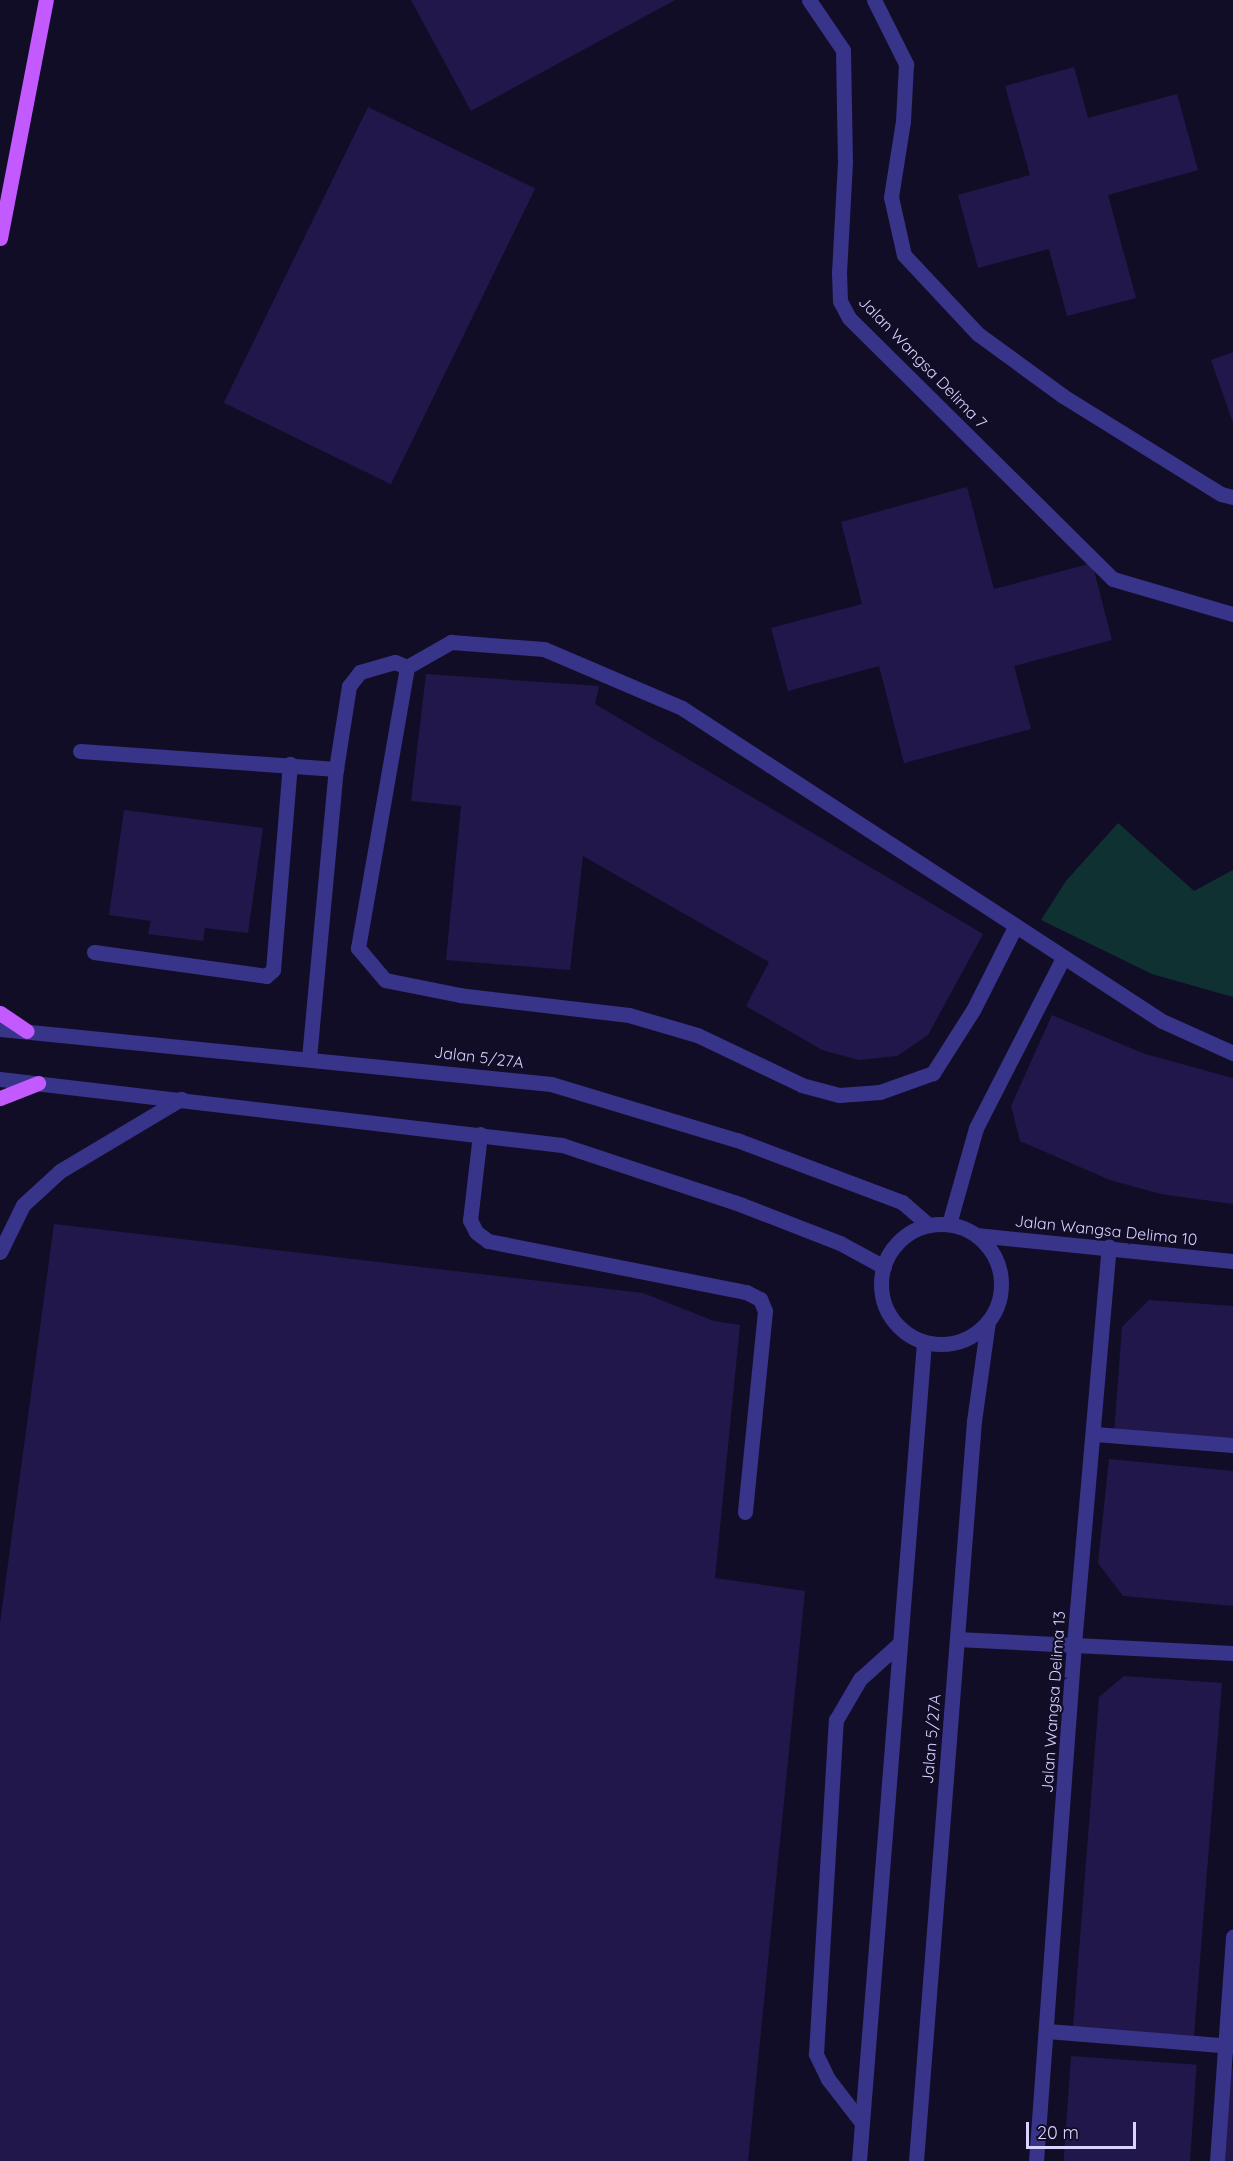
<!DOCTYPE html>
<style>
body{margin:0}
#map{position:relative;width:1233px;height:2161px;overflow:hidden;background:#120d27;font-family:Quicksand,sans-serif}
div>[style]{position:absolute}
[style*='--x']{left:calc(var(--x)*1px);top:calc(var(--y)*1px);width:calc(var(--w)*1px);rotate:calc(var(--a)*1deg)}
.green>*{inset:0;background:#0f3131}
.building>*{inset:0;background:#22174a;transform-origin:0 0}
.minor>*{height:15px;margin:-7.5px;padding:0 7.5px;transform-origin:7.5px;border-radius:7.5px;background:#38348a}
.minor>.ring{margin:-7.5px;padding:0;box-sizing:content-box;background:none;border:15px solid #38348a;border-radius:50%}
.major>*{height:15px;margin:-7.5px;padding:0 7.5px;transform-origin:7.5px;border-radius:7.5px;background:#c35aff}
span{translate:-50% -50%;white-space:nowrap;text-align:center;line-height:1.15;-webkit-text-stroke:4.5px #120d27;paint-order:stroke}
.street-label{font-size:16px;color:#d8d3ff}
.scale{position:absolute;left:1026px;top:2122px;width:110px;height:27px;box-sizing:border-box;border:3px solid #d8d3ff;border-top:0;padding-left:8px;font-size:18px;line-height:21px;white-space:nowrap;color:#d8d3ff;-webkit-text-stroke:4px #120d27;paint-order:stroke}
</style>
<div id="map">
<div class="green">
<div style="clip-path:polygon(1118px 823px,1194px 891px,1233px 870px,1233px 997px,1152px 974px,1041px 920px,1066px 881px)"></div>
</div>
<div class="building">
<div style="clip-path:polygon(411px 0,675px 0,471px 111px)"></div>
<div style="clip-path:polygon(1074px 67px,1088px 118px,1177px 94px,1198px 170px,1108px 195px,1136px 298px,1067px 316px,1049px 249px,978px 268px,958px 195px,1030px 175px,1005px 86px)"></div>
<div style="left:368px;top:107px;width:186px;height:329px;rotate:26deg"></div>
<div style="clip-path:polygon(1233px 352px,1233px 423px,1211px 360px)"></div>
<div style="clip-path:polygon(967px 487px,994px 589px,1092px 563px,1112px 640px,1014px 666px,1031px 729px,904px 763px,879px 666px,788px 691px,771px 628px,862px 604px,841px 522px)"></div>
<div style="clip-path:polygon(426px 674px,599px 686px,595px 704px,983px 934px,928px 1035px,897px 1056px,859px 1060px,822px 1050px,746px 1006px,769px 962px,583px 856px,570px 970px,446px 960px,461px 806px,411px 801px)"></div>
<div style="clip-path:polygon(124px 810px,263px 828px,248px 933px,205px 928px,203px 941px,148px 934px,151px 921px,109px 915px)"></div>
<div style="clip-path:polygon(1052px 1015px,1145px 1054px,1233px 1078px,1233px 1204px,1161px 1194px,1110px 1180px,1020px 1141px,1011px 1106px)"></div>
<div style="clip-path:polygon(54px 1224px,643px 1293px,714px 1321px,740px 1325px,715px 1578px,805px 1591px,748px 2161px,0 2161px,0 1623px)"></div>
<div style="clip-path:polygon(1149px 1300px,1233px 1306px,1233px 1443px,1114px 1434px,1122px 1327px)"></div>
<div style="clip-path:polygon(1109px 1459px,1233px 1471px,1233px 1606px,1123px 1596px,1098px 1563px)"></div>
<div style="clip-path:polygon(1124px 1676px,1222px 1683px,1194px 2036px,1073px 2027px,1099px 1697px)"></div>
<div style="left:1071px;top:2056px;width:126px;height:105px;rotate:4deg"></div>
<div style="clip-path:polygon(1228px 2069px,1233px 2069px,1233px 2161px,1221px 2161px)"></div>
</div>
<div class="minor">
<div style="--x:809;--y:0;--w:60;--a:55.8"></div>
<div style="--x:843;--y:50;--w:112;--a:89"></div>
<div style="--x:845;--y:162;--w:110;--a:93.1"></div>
<div style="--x:839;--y:272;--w:29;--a:88"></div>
<div style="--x:840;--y:301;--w:19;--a:62"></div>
<div style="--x:849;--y:318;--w:371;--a:44.7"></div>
<div style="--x:1113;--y:579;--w:125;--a:16.3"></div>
<div style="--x:874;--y:0;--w:72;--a:63.4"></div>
<div style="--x:906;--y:64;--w:57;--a:93"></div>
<div style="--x:903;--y:121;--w:77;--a:99"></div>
<div style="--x:891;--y:197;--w:59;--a:77.4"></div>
<div style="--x:904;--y:255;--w:108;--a:46.9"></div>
<div style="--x:978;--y:334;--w:105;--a:36.1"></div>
<div style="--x:1063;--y:396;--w:186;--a:31.8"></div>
<div style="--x:1221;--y:494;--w:12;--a:14"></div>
<div style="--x:80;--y:751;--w:257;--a:4"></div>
<div style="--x:1015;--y:927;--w:93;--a:116.8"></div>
<div style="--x:973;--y:1010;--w:75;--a:122.4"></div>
<div style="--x:933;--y:1073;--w:56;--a:160.3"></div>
<div style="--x:880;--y:1092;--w:41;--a:175.8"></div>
<div style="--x:839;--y:1095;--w:38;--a:-165"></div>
<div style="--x:802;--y:1085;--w:116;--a:-154.5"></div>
<div style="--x:697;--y:1035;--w:71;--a:-163.6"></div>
<div style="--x:629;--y:1015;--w:170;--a:-173.3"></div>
<div style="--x:460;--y:995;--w:76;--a:-168.7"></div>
<div style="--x:385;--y:980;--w:42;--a:-130.2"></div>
<div style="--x:358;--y:948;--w:285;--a:-80.1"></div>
<div style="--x:407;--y:667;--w:51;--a:-29.6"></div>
<div style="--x:451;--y:642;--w:93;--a:4.3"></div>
<div style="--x:544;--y:649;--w:150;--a:23.1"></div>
<div style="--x:682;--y:708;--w:573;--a:33.11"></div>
<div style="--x:1162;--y:1021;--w:78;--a:24.3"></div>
<div style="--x:94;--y:952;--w:174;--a:7.9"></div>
<div style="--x:266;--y:976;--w:9;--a:-41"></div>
<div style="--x:273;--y:970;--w:207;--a:-85.3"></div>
<div style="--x:0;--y:1029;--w:554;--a:5.7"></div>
<div style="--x:551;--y:1084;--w:194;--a:16.8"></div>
<div style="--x:737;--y:1140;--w:176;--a:20.6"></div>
<div style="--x:902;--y:1202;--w:35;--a:41"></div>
<div style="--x:309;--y:1058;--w:290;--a:-84.7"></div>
<div style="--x:336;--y:769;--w:84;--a:-81.1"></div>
<div style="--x:349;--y:686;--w:18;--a:-52"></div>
<div style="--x:360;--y:672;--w:36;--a:-16"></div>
<div style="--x:395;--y:662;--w:13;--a:23"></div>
<div style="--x:0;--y:1079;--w:566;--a:6.7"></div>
<div style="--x:562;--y:1145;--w:190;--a:18.4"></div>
<div style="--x:742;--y:1205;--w:105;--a:21.2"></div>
<div style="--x:840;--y:1243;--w:50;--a:28.6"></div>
<div style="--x:480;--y:1134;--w:87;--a:96.6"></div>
<div style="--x:470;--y:1220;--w:13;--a:63"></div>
<div style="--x:476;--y:1232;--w:15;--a:37"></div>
<div style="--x:488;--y:1241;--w:263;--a:11.2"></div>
<div style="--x:746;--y:1292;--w:16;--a:27"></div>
<div style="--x:760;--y:1299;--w:13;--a:67"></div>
<div style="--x:765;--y:1311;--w:202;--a:95.7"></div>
<div style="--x:949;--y:1224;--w:100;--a:-74.3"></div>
<div style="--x:976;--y:1128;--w:191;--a:-62.9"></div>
<div class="ring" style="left:881px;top:1224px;width:105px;height:105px"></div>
<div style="--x:976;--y:1235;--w:258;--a:5.8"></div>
<div style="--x:0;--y:1252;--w:52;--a:-63.9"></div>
<div style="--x:23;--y:1205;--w:50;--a:-42.6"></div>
<div style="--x:60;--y:1171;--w:141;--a:-30.8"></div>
<div style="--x:1095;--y:1434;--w:138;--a:4.6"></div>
<div style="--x:957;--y:1639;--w:276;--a:2.9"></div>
<div style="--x:1047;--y:2031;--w:187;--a:4.6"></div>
<div style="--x:862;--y:2123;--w:56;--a:-127.7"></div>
<div style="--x:828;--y:2079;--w:28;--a:-116"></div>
<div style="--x:816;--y:2054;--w:335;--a:-86.6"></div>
<div style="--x:836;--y:1720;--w:48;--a:-59.7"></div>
<div style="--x:860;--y:1679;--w:54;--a:-42"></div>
<div style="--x:859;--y:2161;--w:821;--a:-85.46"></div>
<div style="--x:916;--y:2161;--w:742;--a:-85.52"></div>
<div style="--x:974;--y:1421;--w:101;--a:-82"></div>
<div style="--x:1036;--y:2161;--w:518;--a:-85.8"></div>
<div style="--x:1074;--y:1644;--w:399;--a:-85"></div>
<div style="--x:1217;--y:2161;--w:225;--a:-85.9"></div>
</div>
<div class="major">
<div style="--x:0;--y:238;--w:242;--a:-79.1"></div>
<div style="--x:0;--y:1013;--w:32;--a:34"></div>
<div style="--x:0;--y:1098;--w:41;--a:-21.5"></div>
</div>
<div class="street-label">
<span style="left:923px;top:362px;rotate:46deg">Jalan Wangsa Delima 7</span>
<span style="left:479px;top:1057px;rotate:7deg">Jalan 5/27A</span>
<span style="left:1106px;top:1230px;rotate:6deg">Jalan Wangsa Delima 10</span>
<span style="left:1053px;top:1702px;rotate:-86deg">Jalan Wangsa Delima 13</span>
<span style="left:931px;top:1739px;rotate:-85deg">Jalan 5/27A</span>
</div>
<div class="scale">20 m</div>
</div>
